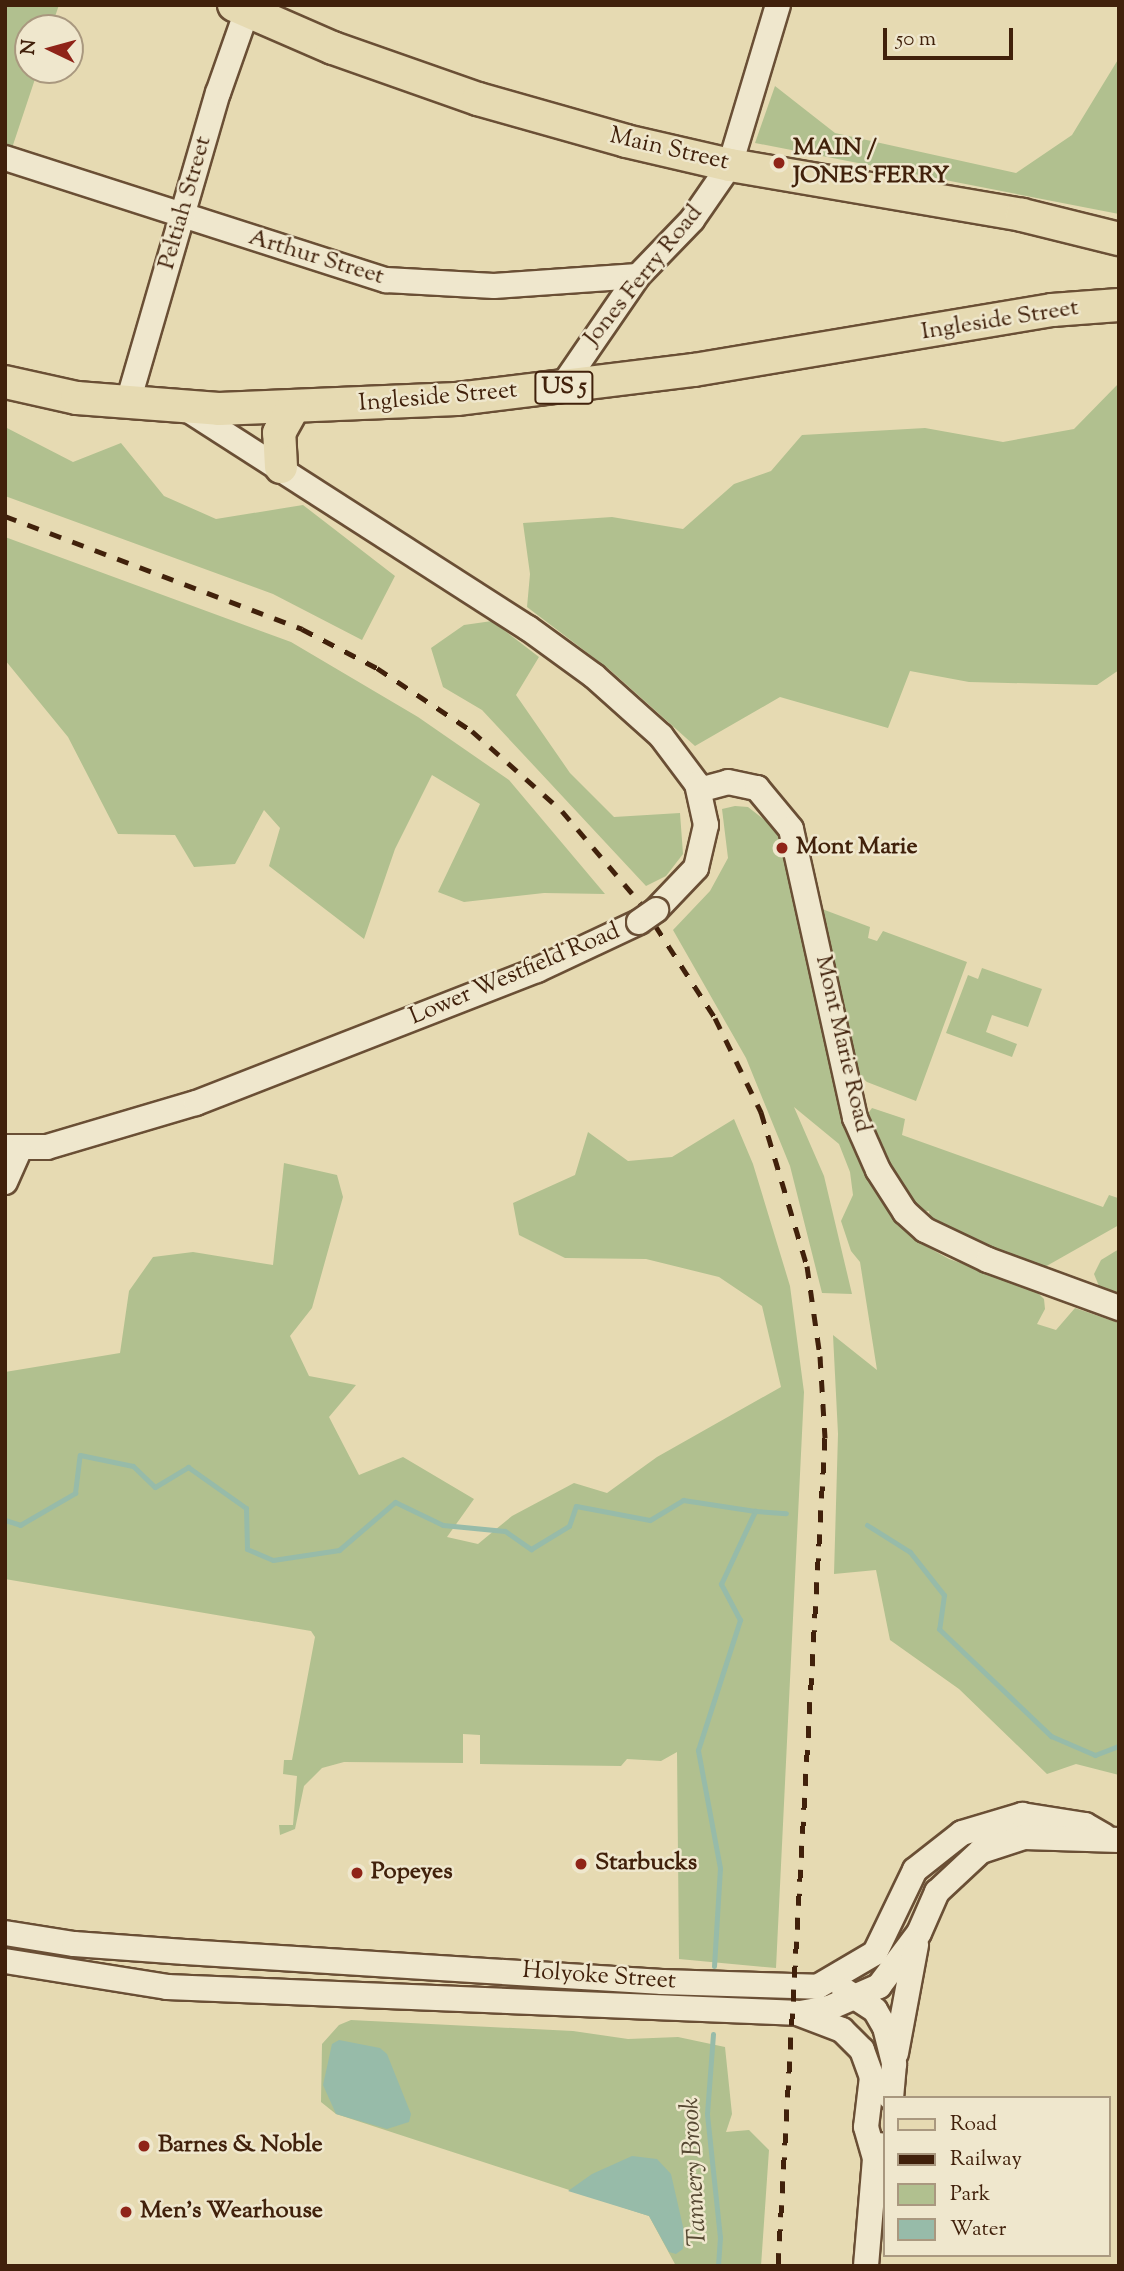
<!DOCTYPE html>
<style>
body{margin:0}
#map{position:relative;width:1124px;height:2271px;overflow:hidden;background:#e6dab2;font-family:"Sorts Mill Goudy",serif}
div>[style]{position:absolute}
[style*='--x']{left:calc(var(--x)*1px);top:calc(var(--y)*1px);width:calc(var(--w)*1px);rotate:calc(var(--a)*1deg)}
.green>*{inset:0;background:#b1c08f}
.water>*{inset:0;background:#97bba9}
.stream>*{height:5px;margin:-2.5px;padding:0 2.5px;transform-origin:2.5px;border-radius:2.5px;background:#97bba9}
.roads{filter:drop-shadow(2px 0 #6a4f35) drop-shadow(-2px 0 #6a4f35) drop-shadow(0 2px #6a4f35) drop-shadow(0 -2px #6a4f35)}
.minor>*{height:24px;margin:-12px;padding:0 12px;transform-origin:12px;border-radius:12px;background:#efe7cd}
.major>*{height:32px;margin:-16px;padding:0 16px;transform-origin:16px;border-radius:16px;background:#e6dab2}
.rail>*{height:5px;margin-top:-2.5px;transform-origin:0;background:repeating-linear-gradient(90deg,#41210b 0 12px,transparent 0 24px)}
.bridges{filter:drop-shadow(2px 0 #6a4f35) drop-shadow(-2px 0 #6a4f35) drop-shadow(0 2px #6a4f35) drop-shadow(0 -2px #6a4f35)}
.minor-bridge>*{height:24px;margin:-12px;padding:0 12px;transform-origin:12px;border-radius:12px;background:#efe7cd}
.dots>*{width:19px;height:19px;translate:-50% -50%;box-sizing:border-box;border:4px solid #efe7cd;border-radius:50%}
span{translate:-50% -50%;white-space:nowrap;text-align:center;line-height:1.15;-webkit-text-stroke:5px #efe7cd;paint-order:stroke}
.shield-label span{padding:2px 5px;background:#efe7cd;border:2px solid;border-radius:5px;-webkit-text-stroke-width:0}
.shield-label{font-size:23px;color:#41210b;font-weight:700}
.poi-label{font-size:24px;color:#41210b;font-weight:700}
.left{translate:0 -50%;text-align:left}
.street-label{font-size:24px;color:#41210b}
.water-label{font-size:26px;color:#564832;font-style:italic}
.frame{position:absolute;inset:0;border:7px solid #41210b;pointer-events:none}
.legend{position:absolute;left:883px;top:2096px;width:228px;height:161px;box-sizing:border-box;background:#efe7cd;border:2px solid #a9987f;margin:0;padding:9px 12px;list-style:none;font-size:21px;color:#41210b}
.legend li{display:flex;align-items:center;gap:14px;height:35px}
.legend b{width:35px;border:2px solid #a9987f}
.north{position:absolute;left:14px;top:14px;width:70px;height:70px;box-sizing:border-box;background:#efe7cd;border:2px solid #a9987f;border-radius:50%;rotate:275deg;font-size:19px;font-weight:700;line-height:28px;text-align:center;color:#41210b}
.north::after{content:'';display:block;margin:auto;width:24px;height:32px;background:#8f2418;clip-path:polygon(50% 0,100% 100%,50% 72%,0 100%)}
.scale{position:absolute;left:883px;top:28px;width:130px;height:32px;box-sizing:border-box;border:4px solid #41210b;border-top:0;padding-left:9px;font-size:21px;line-height:24px;white-space:nowrap;color:#41210b;-webkit-text-stroke:5px #efe7cd;paint-order:stroke}
</style>
<div id="map">
<div class="green">
<div style="clip-path:polygon(5px 5px,59px 5px,51px 28px,28px 28px,28px 70px,38px 70px,11px 151px,5px 149px)"></div>
<div style="clip-path:polygon(1119px 58px,1119px 214px,755px 143px,775px 86px,835px 133px,1016px 173px,1072px 135px)"></div>
<div style="clip-path:polygon(1119px 383px,1119px 670px,1097px 685px,969px 682px,910px 671px,888px 728px,780px 697px,695px 746px,610px 670px,527px 607px,530px 574px,523px 523px,612px 517px,683px 529px,734px 484px,771px 471px,802px 435px,925px 428px,1003px 442px,1074px 429px)"></div>
<div style="clip-path:polygon(5px 427px,73px 462px,121px 443px,164px 496px,216px 519px,303px 505px,395px 576px,362px 640px,273px 594px,5px 496px)"></div>
<div style="clip-path:polygon(5px 537px,291px 642px,418px 717px,509px 780px,605px 894px,544px 893px,464px 902px,438px 892px,480px 804px,432px 775px,395px 849px,364px 939px,269px 866px,280px 828px,264px 810px,235px 864px,194px 867px,175px 835px,118px 834px,68px 737px,5px 660px)"></div>
<div style="clip-path:polygon(492px 621px,539px 657px,516px 695px,570px 773px,614px 817px,680px 813px,683px 854px,666px 876px,646px 886px,482px 710px,443px 687px,431px 648px,464px 625px)"></div>
<div style="clip-path:polygon(735px 806px,748px 807px,781px 833px,867px 1172px,886px 1208px,913px 1239px,949px 1259px,1033px 1288px,1044px 1299px,1045px 1309px,1037px 1324px,1056px 1330px,1075px 1308px,1119px 1323px,1119px 1775px,1076px 1764px,1047px 1774px,959px 1689px,890px 1640px,876px 1570px,834px 1574px,838px 1434px,833px 1335px,877px 1370px,860px 1262px,851px 1251px,841px 1221px,853px 1195px,850px 1172px,839px 1144px,794px 1107px,824px 1176px,852px 1294px,822px 1293px,790px 1166px,746px 1058px,673px 930px,710px 891px,728px 858px,722px 809px)"></div>
<div style="clip-path:polygon(822px 909px,870px 927px,868px 938px,877px 941px,883px 931px,967px 962px,916px 1101px,867px 1082px,852px 1069px)"></div>
<div style="clip-path:polygon(982px 968px,1042px 989px,1028px 1027px,992px 1015px,986px 1032px,1017px 1044px,1012px 1057px,946px 1033px,968px 975px,978px 979px)"></div>
<div style="clip-path:polygon(872px 1108px,905px 1119px,902px 1135px,1103px 1207px,1109px 1195px,1118px 1198px,1119px 1225px,1043px 1268px,1031px 1267px,930px 1220px,929px 1211px,921px 1212px,898px 1185px,866px 1116px)"></div>
<div style="clip-path:polygon(734px 1119px,753px 1164px,790px 1286px,804px 1392px,776px 1968px,679px 1959px,677px 1752px,661px 1761px,627px 1759px,621px 1766px,480px 1764px,480px 1735px,463px 1734px,463px 1763px,344px 1762px,322px 1768px,304px 1786px,295px 1829px,280px 1835px,279px 1825px,293px 1825px,297px 1776px,283px 1774px,284px 1760px,292px 1760px,315px 1637px,311px 1631px,5px 1579px,5px 1372px,120px 1353px,129px 1291px,153px 1257px,193px 1252px,273px 1265px,284px 1163px,337px 1175px,343px 1197px,312px 1308px,290px 1336px,309px 1376px,356px 1385px,329px 1417px,359px 1475px,403px 1457px,474px 1499px,447px 1537px,478px 1544px,512px 1516px,574px 1483px,607px 1493px,657px 1457px,781px 1387px,762px 1306px,719px 1277px,646px 1259px,565px 1258px,519px 1235px,513px 1203px,575px 1175px,588px 1132px,628px 1161px,672px 1157px)"></div>
<div style="clip-path:polygon(1119px 1249px,1119px 1298px,1101px 1291px,1094px 1274px,1101px 1260px)"></div>
<div style="clip-path:polygon(351px 2020px,573px 2031px,628px 2039px,678px 2037px,725px 2047px,732px 2114px,726px 2132px,749px 2130px,769px 2150px,761px 2266px,676px 2266px,649px 2216px,336px 2114px,321px 2102px,322px 2044px,339px 2025px)"></div>
</div>
<div class="water">
<div style="clip-path:polygon(339px 2040px,380px 2048px,387px 2054px,411px 2114px,409px 2122px,387px 2129px,336px 2114px,323px 2085px,332px 2044px)"></div>
<div style="clip-path:polygon(632px 2156px,657px 2159px,671px 2174px,684px 2231px,683px 2249px,676px 2254px,669px 2252px,649px 2216px,568px 2191px,592px 2174px)"></div>
</div>
<div class="stream">
<div style="--x:5;--y:1520;--w:16;--a:18"></div>
<div style="--x:20;--y:1525;--w:64;--a:-30.2"></div>
<div style="--x:75;--y:1493;--w:38;--a:-83"></div>
<div style="--x:80;--y:1455;--w:54;--a:11.7"></div>
<div style="--x:133;--y:1466;--w:30;--a:44"></div>
<div style="--x:155;--y:1487;--w:39;--a:-31"></div>
<div style="--x:188;--y:1467;--w:71;--a:35.3"></div>
<div style="--x:246;--y:1508;--w:41;--a:88.6"></div>
<div style="--x:247;--y:1549;--w:28;--a:23"></div>
<div style="--x:273;--y:1560;--w:67;--a:-8.6"></div>
<div style="--x:339;--y:1550;--w:74;--a:-40.6"></div>
<div style="--x:395;--y:1502;--w:53;--a:25.6"></div>
<div style="--x:443;--y:1525;--w:62;--a:5.5"></div>
<div style="--x:505;--y:1531;--w:32;--a:35"></div>
<div style="--x:531;--y:1549;--w:44;--a:-31.2"></div>
<div style="--x:569;--y:1526;--w:21;--a:-71"></div>
<div style="--x:576;--y:1506;--w:75;--a:10.7"></div>
<div style="--x:650;--y:1520;--w:39;--a:-31"></div>
<div style="--x:683;--y:1500;--w:73;--a:8.7"></div>
<div style="--x:867;--y:1525;--w:51;--a:32.1"></div>
<div style="--x:910;--y:1552;--w:55;--a:51.7"></div>
<div style="--x:944;--y:1595;--w:34;--a:98"></div>
<div style="--x:939;--y:1629;--w:155;--a:43.7"></div>
<div style="--x:1051;--y:1736;--w:48;--a:23.4"></div>
<div style="--x:1095;--y:1755;--w:26;--a:-21"></div>
<div style="--x:714;--y:1966;--w:98;--a:-86.5"></div>
<div style="--x:720;--y:1868;--w:120;--a:-100.6"></div>
<div style="--x:698;--y:1750;--w:137;--a:-72.1"></div>
<div style="--x:740;--y:1620;--w:41;--a:-117.8"></div>
<div style="--x:721;--y:1584;--w:81;--a:-65"></div>
<div style="--x:755;--y:1511;--w:31;--a:4"></div>
<div style="--x:713;--y:2034;--w:80;--a:94.3"></div>
<div style="--x:707;--y:2114;--w:124;--a:84"></div>
<div style="--x:720;--y:2237;--w:29;--a:94"></div>
</div>
<div class="roads">
<div class="minor">
<div style="--x:5;--y:158;--w:400;--a:17.8"></div>
<div style="--x:386;--y:280;--w:108;--a:3.2"></div>
<div style="--x:494;--y:286;--w:144;--a:-4"></div>
<div style="--x:561;--y:388;--w:136;--a:-55.5"></div>
<div style="--x:638;--y:276;--w:78;--a:-46"></div>
<div style="--x:692;--y:220;--w:67;--a:-55.4"></div>
<div style="--x:730;--y:165;--w:167;--a:-73.3"></div>
<div style="--x:128;--y:402;--w:322;--a:-73.8"></div>
<div style="--x:218;--y:93;--w:93;--a:-70.6"></div>
<div style="--x:185;--y:408;--w:407;--a:32.7"></div>
<div style="--x:528;--y:628;--w:82;--a:36"></div>
<div style="--x:594;--y:676;--w:90;--a:41.8"></div>
<div style="--x:661;--y:736;--w:60;--a:53.1"></div>
<div style="--x:697;--y:784;--w:42;--a:77.6"></div>
<div style="--x:706;--y:825;--w:44;--a:103.1"></div>
<div style="--x:696;--y:868;--w:58;--a:133.6"></div>
<div style="--x:699;--y:790;--w:30;--a:-15"></div>
<div style="--x:728;--y:782;--w:30;--a:12"></div>
<div style="--x:757;--y:788;--w:53;--a:50.3"></div>
<div style="--x:791;--y:829;--w:296;--a:77.5"></div>
<div style="--x:855;--y:1118;--w:57;--a:66.1"></div>
<div style="--x:878;--y:1170;--w:50;--a:57.3"></div>
<div style="--x:905;--y:1212;--w:27;--a:42"></div>
<div style="--x:925;--y:1230;--w:70;--a:25.5"></div>
<div style="--x:988;--y:1260;--w:140;--a:20.1"></div>
<div style="--x:5;--y:1147;--w:42;--a:0"></div>
<div style="--x:47;--y:1147;--w:155;--a:-16.5"></div>
<div style="--x:196;--y:1103;--w:366;--a:-21.3"></div>
<div style="--x:537;--y:970;--w:113;--a:-25.2"></div>
<div style="--x:5;--y:1182;--w:35;--a:-66"></div>
<div style="--x:5;--y:1933;--w:70;--a:9.1"></div>
<div style="--x:74;--y:1944;--w:111;--a:4.1"></div>
<div style="--x:185;--y:1952;--w:478;--a:3.6"></div>
<div style="--x:662;--y:1982;--w:155;--a:1.8"></div>
<div style="--x:817;--y:1987;--w:67;--a:-30.4"></div>
<div style="--x:875;--y:1953;--w:92;--a:-64.3"></div>
<div style="--x:915;--y:1870;--w:60;--a:-38.2"></div>
<div style="--x:962;--y:1833;--w:63;--a:-16.7"></div>
<div style="--x:1022;--y:1815;--w:64;--a:9"></div>
<div style="--x:1085;--y:1825;--w:22;--a:30"></div>
<div style="--x:5;--y:1961;--w:164;--a:9.1"></div>
<div style="--x:167;--y:1987;--w:634;--a:2.35"></div>
<div style="--x:800;--y:2013;--w:29;--a:-10"></div>
<div style="--x:829;--y:2008;--w:55;--a:-23.7"></div>
<div style="--x:879;--y:1986;--w:66;--a:-53"></div>
<div style="--x:919;--y:1933;--w:45;--a:-66.3"></div>
<div style="--x:937;--y:1892;--w:60;--a:-43"></div>
<div style="--x:981;--y:1851;--w:45;--a:-18"></div>
<div style="--x:1024;--y:1837;--w:95;--a:1.8"></div>
<div style="--x:844;--y:1990;--w:37;--a:33"></div>
<div style="--x:875;--y:2010;--w:20;--a:60"></div>
<div style="--x:885;--y:2027;--w:38;--a:76"></div>
<div style="--x:894;--y:2064;--w:34;--a:95"></div>
<div style="--x:800;--y:2014;--w:45;--a:20.9"></div>
<div style="--x:842;--y:2030;--w:28;--a:45"></div>
<div style="--x:862;--y:2050;--w:29;--a:70"></div>
<div style="--x:872;--y:2077;--w:50;--a:96.8"></div>
<div style="--x:866;--y:2127;--w:32;--a:74"></div>
<div style="--x:896;--y:2053;--w:110;--a:-79.5"></div>
<div style="--x:866;--y:2266;--w:108;--a:-85.2"></div>
<div style="--x:875;--y:2158;--w:14;--a:-65"></div>
</div>
<div class="major">
<div style="--x:234;--y:5;--w:108;--a:23.5"></div>
<div style="--x:333;--y:48;--w:154;--a:19.4"></div>
<div style="--x:478;--y:99;--w:154;--a:15.8"></div>
<div style="--x:626;--y:141;--w:107;--a:13"></div>
<div style="--x:730;--y:165;--w:296;--a:9.7"></div>
<div style="--x:1022;--y:215;--w:100;--a:13.9"></div>
<div style="--x:5;--y:382;--w:74;--a:12.5"></div>
<div style="--x:77;--y:398;--w:142;--a:4.4"></div>
<div style="--x:219;--y:409;--w:238;--a:-2.4"></div>
<div style="--x:457;--y:399;--w:239;--a:-7"></div>
<div style="--x:694;--y:370;--w:363;--a:-9.5"></div>
<div style="--x:1052;--y:310;--w:67;--a:-4.3"></div>
<div style="--x:281;--y:467;--w:34;--a:-93"></div>
<div style="--x:279;--y:433;--w:29;--a:-61"></div>
</div>
</div>
<div class="rail">
<div style="--x:5;--y:516;--w:318;--a:20.8"></div>
<div style="--x:302;--y:629;--w:85;--a:27.5"></div>
<div style="--x:377;--y:668;--w:114;--a:33.6"></div>
<div style="--x:472;--y:731;--w:120;--a:41.6"></div>
<div style="--x:562;--y:811;--w:123;--a:49.6"></div>
<div style="--x:642;--y:905;--w:135;--a:57.1"></div>
<div style="--x:715;--y:1018;--w:105;--a:63.9"></div>
<div style="--x:761;--y:1112;--w:161;--a:73.4"></div>
<div style="--x:807;--y:1266;--w:91;--a:81.8"></div>
<div style="--x:820;--y:1356;--w:82;--a:86.5"></div>
<div style="--x:825;--y:1438;--w:829;--a:93.25"></div>
</div>
<div class="bridges">
<div class="minor-bridge">
<div style="--x:639;--y:922;--w:21;--a:-35"></div>
</div>
</div>
<div class="dots">
<div style="left:779px;top:163px;background:#8f2418"></div>
<div style="left:782px;top:848px;background:#8f2418"></div>
<div style="left:581px;top:1864px;background:#8f2418"></div>
<div style="left:357px;top:1873px;background:#8f2418"></div>
<div style="left:144px;top:2146px;background:#8f2418"></div>
<div style="left:126px;top:2212px;background:#8f2418"></div>
</div>
<div class="shield-label">
<span style="left:564px;top:388px">US 5</span>
</div>
<div class="poi-label">
<span class="left" style="left:793px;top:163px">MAIN /<br>JONES FERRY</span>
<span class="left" style="left:796px;top:848px">Mont Marie</span>
<span class="left" style="left:595px;top:1864px">Starbucks</span>
<span class="left" style="left:371px;top:1873px">Popeyes</span>
<span class="left" style="left:158px;top:2146px">Barnes &amp; Noble</span>
<span class="left" style="left:140px;top:2212px">Men's Wearhouse</span>
</div>
<div class="street-label">
<span style="left:669px;top:150px;rotate:13deg">Main Street</span>
<span style="left:186px;top:203px;rotate:-74deg">Peltiah Street</span>
<span style="left:316px;top:258px;rotate:17deg">Arthur Street</span>
<span style="left:644px;top:276px;rotate:-51deg">Jones Ferry Road</span>
<span style="left:1000px;top:321px;rotate:-9deg">Ingleside Street</span>
<span style="left:438px;top:398px;rotate:-5deg">Ingleside Street</span>
<span style="left:515px;top:975px;rotate:-23deg">Lower Westfield Road</span>
<span style="left:842px;top:1044px;rotate:77deg">Mont Marie Road</span>
<span style="left:599px;top:1977px;rotate:4deg">Holyoke Street</span>
</div>
<div class="water-label">
<span style="left:695px;top:2172px;rotate:-93deg">Tannery Brook</span>
</div>
<div class="frame"></div>
<ul class="legend">
<li><b style="height:9px;background:#e6dab2"></b>Road</li>
<li><b style="height:9px;background:#41210b"></b>Railway</li>
<li><b style="height:19px;background:#b1c08f"></b>Park</li>
<li><b style="height:19px;background:#97bba9"></b>Water</li>
</ul>
<div class="north">N</div>
<div class="scale">50 m</div>
</div>
